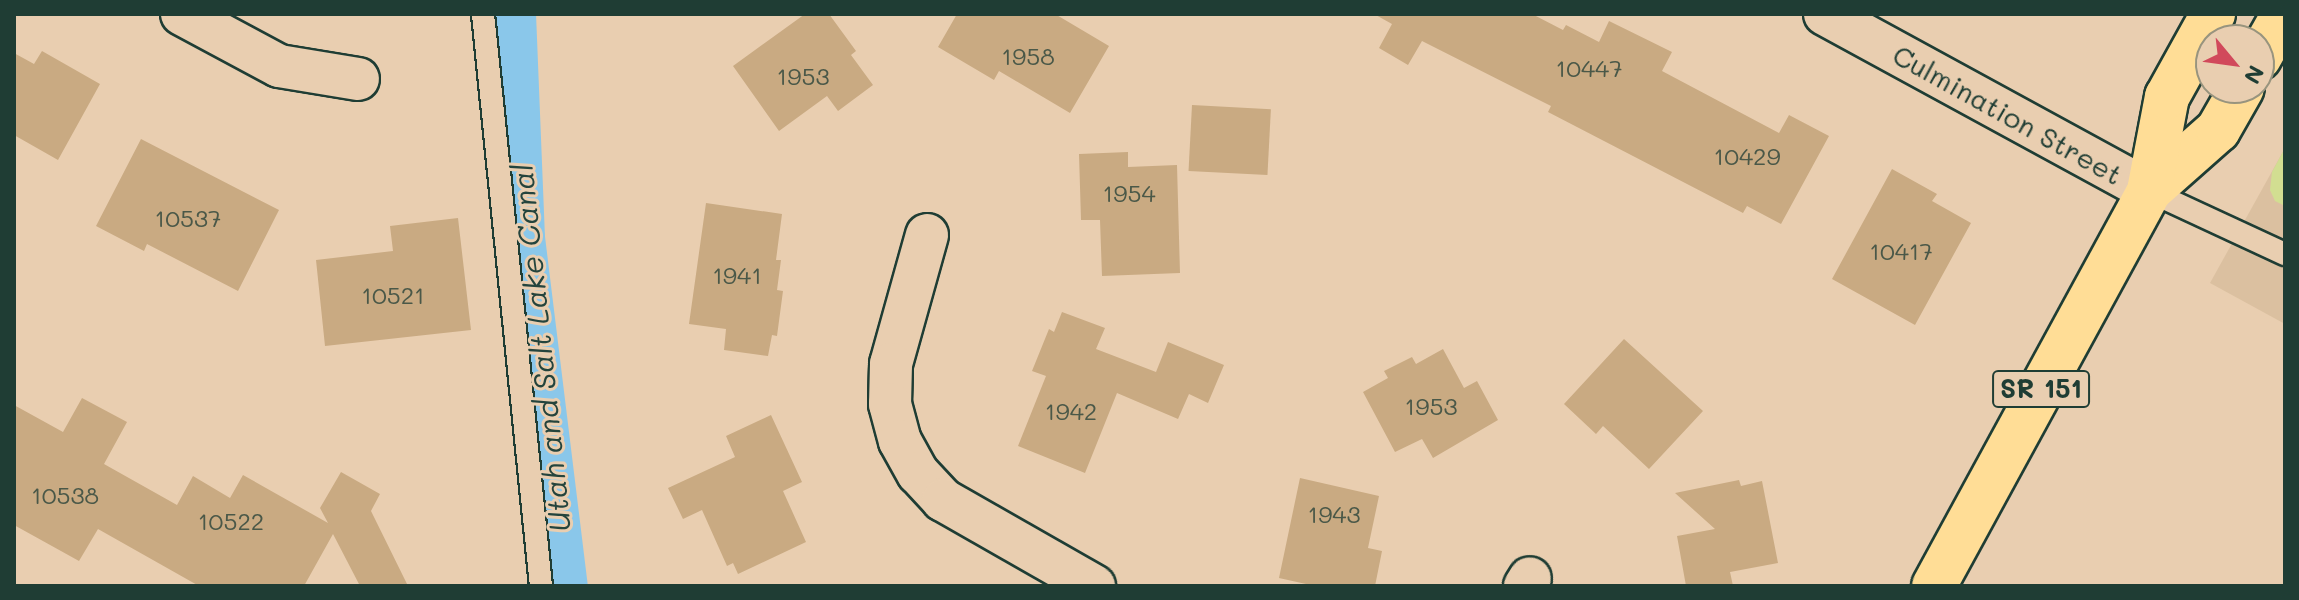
<!DOCTYPE html>
<style>
body{margin:0}
#map{position:relative;width:2299px;height:600px;overflow:hidden;background:#e9ceb0;font-family:Mali,sans-serif}
div>[style]{position:absolute}
[style*='--x']{left:calc(var(--x)*1px);top:calc(var(--y)*1px);width:calc(var(--w)*1px);rotate:calc(var(--a)*1deg)}
.built>*{inset:0;background:#dbc0a0}
.green>*{inset:0;background:#d2de91}
.canal>*{height:44px;margin:-22px;padding:0 22px;transform-origin:22px;border-radius:22px;background:#8ac7ea}
.building>*{inset:0;background:#c9aa82;transform-origin:0 0}
.roads{filter:drop-shadow(2px 0 #1f3d34) drop-shadow(-2px 0 #1f3d34) drop-shadow(0 2px #1f3d34) drop-shadow(0 -2px #1f3d34)}
.lane>*{height:22px;margin:-11px;padding:0 11px;transform-origin:11px;border-radius:11px;background:#e9ceb0}
.street>*{height:42px;margin:-21px;padding:0 21px;transform-origin:21px;border-radius:21px;background:#e9ceb0}
.primary>*{height:44px;margin:-22px;padding:0 22px;transform-origin:22px;border-radius:22px;background:#ffdd96}
span{translate:-50% -50%;white-space:nowrap;text-align:center;line-height:1.15;-webkit-text-stroke:6px #e9ceb0;paint-order:stroke}
.number-label{font-size:24px;color:#4a5848}
.number-label span{-webkit-text-stroke-width:0}
.shield-label span{padding:2px 6px;background:#e9ceb0;border:2px solid;border-radius:6px;-webkit-text-stroke-width:0}
.shield-label{font-size:26px;color:#1f3d34;font-weight:700}
.street-label{font-size:28px;color:#1f3d34}
.water-label{font-size:30px;color:#24443d;font-style:italic}
.frame{position:absolute;inset:0;border:16px solid #1f3d34;pointer-events:none}
.north{position:absolute;left:2195px;top:24px;width:80px;height:80px;box-sizing:border-box;background:#e9ceb0;border:2px solid #98947e;border-radius:50%;rotate:119deg;font-size:22px;font-weight:700;line-height:32px;text-align:center;color:#1f3d34}
.north::after{content:'';display:block;margin:auto;width:28px;height:36px;background:#d1495b;clip-path:polygon(50% 0,100% 100%,50% 72%,0 100%)}
</style>
<div id="map">
<div class="built">
<div style="clip-path:polygon(2285px 148px,2285px 324px,2210px 283px)"></div>
</div>
<div class="green">
<div style="clip-path:polygon(2285px 148px,2285px 206px,2275px 201px,2270px 190px,2272px 172px)"></div>
</div>
<div class="canal">
<div style="--x:514;--y:14;--w:224;--a:87.7"></div>
<div style="--x:523;--y:238;--w:351;--a:83"></div>
</div>
<div class="building">
<div style="clip-path:polygon(805px 14px,829px 14px,856px 51px,851px 55px,873px 85px,838px 111px,827px 96px,779px 131px,733px 66px)"></div>
<div style="clip-path:polygon(957px 14px,1055px 14px,1109px 46px,1070px 113px,999px 71px,994px 80px,938px 47px)"></div>
<div style="clip-path:polygon(1374px 14px,1532px 14px,1563px 30px,1566px 25px,1599px 42px,1609px 21px,1672px 52px,1662px 71px,1779px 133px,1789px 115px,1829px 136px,1781px 224px,1747px 206px,1743px 213px,1548px 112px,1551px 106px,1422px 41px,1408px 65px,1379px 48px,1392px 24px)"></div>
<div style="clip-path:polygon(42px 51px,100px 84px,58px 160px,14px 135px,14px 53px,34px 64px)"></div>
<div style="left:1192px;top:105px;width:79px;height:66px;rotate:3deg"></div>
<div style="clip-path:polygon(141px 139px,279px 210px,238px 291px,147px 244px,144px 251px,96px 226px)"></div>
<div style="clip-path:polygon(1128px 152px,1128px 167px,1177px 165px,1180px 273px,1102px 276px,1100px 220px,1081px 220px,1079px 154px)"></div>
<div style="clip-path:polygon(1892px 169px,1937px 194px,1932px 201px,1971px 223px,1915px 325px,1832px 279px)"></div>
<div style="clip-path:polygon(706px 203px,782px 214px,776px 260px,781px 260px,777px 290px,783px 291px,777px 336px,772px 335px,768px 356px,724px 350px,726px 329px,689px 324px)"></div>
<div style="clip-path:polygon(458px 218px,471px 330px,325px 346px,316px 260px,393px 251px,390px 226px)"></div>
<div style="clip-path:polygon(1062px 312px,1105px 328px,1096px 349px,1156px 372px,1168px 342px,1224px 365px,1208px 403px,1189px 394px,1178px 419px,1117px 393px,1085px 473px,1018px 446px,1046px 376px,1032px 371px,1049px 329px,1054px 332px)"></div>
<div style="clip-path:polygon(1624px 339px,1703px 411px,1649px 469px,1603px 426px,1596px 434px,1564px 404px)"></div>
<div style="clip-path:polygon(1443px 349px,1464px 388px,1477px 381px,1498px 420px,1433px 458px,1422px 439px,1395px 452px,1363px 392px,1388px 378px,1384px 371px,1412px 357px,1416px 364px)"></div>
<div style="clip-path:polygon(82px 398px,127px 422px,104px 464px,177px 505px,193px 476px,230px 498px,243px 475px,328px 523px,320px 508px,341px 472px,380px 494px,371px 511px,408px 586px,360px 586px,333px 534px,304px 586px,199px 586px,98px 529px,79px 561px,14px 525px,14px 405px,63px 432px)"></div>
<div style="clip-path:polygon(771px 415px,802px 482px,783px 491px,806px 542px,738px 574px,733px 563px,727px 566px,702px 510px,683px 519px,668px 488px,735px 457px,726px 436px)"></div>
<div style="clip-path:polygon(1300px 478px,1379px 496px,1368px 548px,1382px 551px,1375px 586px,1315px 586px,1279px 578px)"></div>
<div style="clip-path:polygon(1739px 480px,1741px 486px,1762px 481px,1778px 563px,1730px 572px,1733px 586px,1686px 586px,1677px 536px,1715px 529px,1675px 493px)"></div>
</div>
<div class="roads">
<div class="lane">
<div style="--x:483;--y:14;--w:575;--a:84.21"></div>
<div style="--x:2149;--y:191;--w:150;--a:24.9"></div>
</div>
<div class="street">
<div style="--x:182;--y:14;--w:110;--a:28.2"></div>
<div style="--x:279;--y:66;--w:80;--a:9.3"></div>
<div style="--x:1825;--y:14;--w:369;--a:28.6"></div>
<div style="--x:927;--y:235;--w:134;--a:105.6"></div>
<div style="--x:891;--y:364;--w:40;--a:91.4"></div>
<div style="--x:890;--y:404;--w:38;--a:75"></div>
<div style="--x:900;--y:441;--w:37;--a:61"></div>
<div style="--x:918;--y:473;--w:37;--a:47"></div>
<div style="--x:943;--y:500;--w:174;--a:29.7"></div>
<div style="--x:1525;--y:586;--w:9;--a:-58"></div>
</div>
<div class="primary">
<div style="--x:2259;--y:58;--w:51;--a:-60.4"></div>
<div style="--x:2149;--y:191;--w:92;--a:-41.5"></div>
<div style="--x:2218;--y:130;--w:48;--a:-60.3"></div>
<div style="--x:1934;--y:586;--w:450;--a:-61.4"></div>
<div style="--x:2149;--y:191;--w:96;--a:-79.2"></div>
<div style="--x:2167;--y:97;--w:95;--a:-61"></div>
</div>
</div>
<div class="number-label">
<span style="left:1028px;top:56px">1958</span>
<span style="left:1589px;top:68px">10447</span>
<span style="left:803px;top:76px">1953</span>
<span style="left:1747px;top:156px">10429</span>
<span style="left:1129px;top:193px">1954</span>
<span style="left:188px;top:218px">10537</span>
<span style="left:1901px;top:251px">10417</span>
<span style="left:737px;top:275px">1941</span>
<span style="left:393px;top:295px">10521</span>
<span style="left:1431px;top:406px">1953</span>
<span style="left:1071px;top:411px">1942</span>
<span style="left:65px;top:495px">10538</span>
<span style="left:1334px;top:514px">1943</span>
<span style="left:231px;top:521px">10522</span>
</div>
<div class="shield-label">
<span style="left:2041px;top:389px">SR 151</span>
</div>
<div class="street-label">
<span style="left:2008px;top:114px;rotate:29deg">Culmination Street</span>
</div>
<div class="water-label">
<span style="left:540px;top:348px;rotate:-96deg">Utah and Salt Lake Canal</span>
</div>
<div class="frame"></div>
<div class="north">N</div>
</div>
